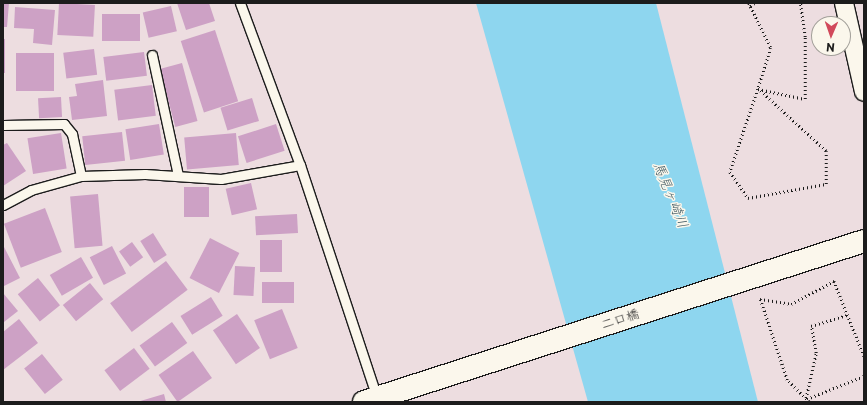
<!DOCTYPE html>
<meta charset="utf-8">
<style>
body{margin:0}
#map{position:relative;width:867px;height:405px;overflow:hidden;background:#eddde0;font-family:"Playpen Sans","Klee One",sans-serif}
div>[style]{position:absolute}
[style*='--x']{left:calc(var(--x)*1px);top:calc(var(--y)*1px);width:calc(var(--w)*1px);rotate:calc(var(--a)*1deg)}
.water>*{inset:0;background:#8ed6ef}
.building>*{inset:0;background:#cda1c5;transform-origin:0 0}
.path>*{height:2.5px;margin-top:-1.25px;transform-origin:0;background:repeating-linear-gradient(90deg,#1c1c1c 0 1px,transparent 0 4px)}
.roads{filter:drop-shadow(1px 0 #1c1c1c) drop-shadow(-1px 0 #1c1c1c) drop-shadow(0 1px #1c1c1c) drop-shadow(0 -1px #1c1c1c)}
.service>*{height:9px;margin:-4.5px;padding:0 4.5px;transform-origin:4.5px;border-radius:4.5px;background:#fbf7ec}
.minor>*{height:18px;margin:-9px;padding:0 9px;transform-origin:9px;border-radius:9px;background:#fbf7ec}
.tertiary>*{height:22px;margin:-11px;padding:0 11px;transform-origin:11px;border-radius:11px;background:#fbf7ec}
span{translate:-50% -50%;white-space:nowrap;text-align:center;line-height:1.15;-webkit-text-stroke:3px #fbf7ec;paint-order:stroke}
.street-label{font-size:13px;color:#1c1c1c}
.water-label{font-size:14px;color:#445d66;font-style:italic}
.frame{position:absolute;inset:0;border:4px solid #1c1c1c;pointer-events:none}
.north{position:absolute;left:811px;top:16px;width:40px;height:40px;box-sizing:border-box;background:#fbf7ec;border:1px solid #a29f99;border-radius:50%;rotate:182deg;font-size:11px;font-weight:700;line-height:16px;text-align:center;color:#1c1c1c}
.north::after{content:'';display:block;margin:auto;width:14px;height:18px;background:#d1495b;clip-path:polygon(50% 0,100% 100%,50% 72%,0 100%)}
</style>
<div id="map">
<div class="water">
<div style="clip-path:polygon(476px 3px,656px 3px,758px 402px,588px 402px)"></div>
</div>
<div class="building">
<div style="clip-path:polygon(3px 3px,9px 3px,7px 27px,3px 27px)"></div>
<div style="left:59px;top:3px;width:36px;height:32px;rotate:3deg"></div>
<div style="clip-path:polygon(177px 3px,209px 3px,215px 21px,186px 30px)"></div>
<div style="left:171px;top:6px;width:26px;height:29px;rotate:77deg"></div>
<div style="clip-path:polygon(15px 7px,55px 10px,52px 45px,33px 43px,34px 29px,14px 28px)"></div>
<div style="left:102px;top:14px;width:38px;height:27px"></div>
<div style="left:215px;top:30px;width:75px;height:36px;rotate:72deg"></div>
<div style="left:3px;top:39px;width:2px;height:34px"></div>
<div style="left:94px;top:49px;width:26px;height:31px;rotate:83deg"></div>
<div style="left:144px;top:52px;width:24px;height:41px;rotate:83deg"></div>
<div style="left:16px;top:53px;width:38px;height:38px"></div>
<div style="left:182px;top:63px;width:60px;height:23px;rotate:75deg"></div>
<div style="clip-path:polygon(103px 80px,107px 116px,72px 120px,69px 97px,77px 96px,75px 84px)"></div>
<div style="left:152px;top:85px;width:31px;height:38px;rotate:83deg"></div>
<div style="left:61px;top:97px;width:20px;height:23px;rotate:87deg"></div>
<div style="left:252px;top:98px;width:24px;height:33px;rotate:73deg"></div>
<div style="left:159px;top:124px;width:31px;height:34px;rotate:81deg"></div>
<div style="left:276px;top:124px;width:28px;height:40px;rotate:72deg"></div>
<div style="left:122px;top:132px;width:29px;height:40px;rotate:84deg"></div>
<div style="left:61px;top:133px;width:36px;height:34px;rotate:81deg"></div>
<div style="left:236px;top:133px;width:32px;height:52px;rotate:85deg"></div>
<div style="clip-path:polygon(7px 143px,26px 171px,3px 186px,3px 145px)"></div>
<div style="left:251px;top:183px;width:27px;height:26px;rotate:77deg"></div>
<div style="left:209px;top:187px;width:30px;height:25px;rotate:90deg"></div>
<div style="left:98px;top:194px;width:52px;height:28px;rotate:85deg"></div>
<div style="left:45px;top:208px;width:47px;height:44px;rotate:69deg"></div>
<div style="left:297px;top:214px;width:19px;height:42px;rotate:87deg"></div>
<div style="left:153px;top:233px;width:26px;height:15px;rotate:58deg"></div>
<div style="left:210px;top:238px;width:33px;height:45px;rotate:27deg"></div>
<div style="left:260px;top:240px;width:22px;height:32px"></div>
<div style="left:132px;top:242px;width:19px;height:16px;rotate:54deg"></div>
<div style="clip-path:polygon(3px 245px,20px 278px,4px 286px,3px 285px)"></div>
<div style="left:112px;top:246px;width:31px;height:25px;rotate:63deg"></div>
<div style="left:81px;top:257px;width:24px;height:36px;rotate:60deg"></div>
<div style="left:166px;top:261px;width:36px;height:70px;rotate:53deg"></div>
<div style="left:235px;top:266px;width:20px;height:29px;rotate:3deg"></div>
<div style="left:38px;top:278px;width:35px;height:26px;rotate:51deg"></div>
<div style="left:294px;top:282px;width:21px;height:32px;rotate:90deg"></div>
<div style="left:90px;top:283px;width:21px;height:35px;rotate:51deg"></div>
<div style="clip-path:polygon(3px 293px,18px 311px,4px 322px,3px 321px)"></div>
<div style="left:211px;top:297px;width:22px;height:36px;rotate:58deg"></div>
<div style="left:282px;top:309px;width:42px;height:30px;rotate:68deg"></div>
<div style="left:237px;top:314px;width:41px;height:29px;rotate:56deg"></div>
<div style="clip-path:polygon(19px 319px,38px 343px,3px 370px,3px 332px)"></div>
<div style="left:172px;top:322px;width:26px;height:40px;rotate:54deg"></div>
<div style="left:134px;top:348px;width:26px;height:37px;rotate:53deg"></div>
<div style="left:193px;top:351px;width:33px;height:42px;rotate:55deg"></div>
<div style="left:42px;top:354px;width:33px;height:23px;rotate:51deg"></div>
<div style="clip-path:polygon(164px 394px,166px 402px,137px 402px)"></div>
</div>
<div class="path">
<div style="--x:749;--y:3;--w:50;--a:63.9"></div>
<div style="--x:771;--y:48;--w:43;--a:107.6"></div>
<div style="--x:758;--y:89;--w:88;--a:108.6"></div>
<div style="--x:730;--y:172;--w:32;--a:55"></div>
<div style="--x:748;--y:198;--w:79;--a:-10.2"></div>
<div style="--x:826;--y:184;--w:33;--a:-90"></div>
<div style="--x:826;--y:151;--w:92;--a:-137.6"></div>
<div style="--x:750;--y:6;--w:5;--a:-37"></div>
<div style="--x:758;--y:89;--w:48;--a:12"></div>
<div style="--x:805;--y:99;--w:62;--a:-90"></div>
<div style="--x:805;--y:37;--w:34;--a:-98"></div>
<div style="--x:807;--y:399;--w:61;--a:-22"></div>
<div style="--x:805;--y:402;--w:50;--a:-77.3"></div>
<div style="--x:816;--y:353;--w:27;--a:-100"></div>
<div style="--x:811;--y:326;--w:38;--a:-17"></div>
<div style="--x:809;--y:402;--w:31;--a:-135"></div>
<div style="--x:787;--y:380;--w:85;--a:-108.4"></div>
<div style="--x:760;--y:299;--w:31;--a:9"></div>
<div style="--x:791;--y:304;--w:49;--a:-28.1"></div>
<div style="--x:834;--y:281;--w:81;--a:68.2"></div>
</div>
<div class="roads">
<div class="service">
<div style="--x:240;--y:3;--w:173;--a:69.7"></div>
<div style="--x:300;--y:165;--w:245;--a:71.7"></div>
<div style="--x:152;--y:55;--w:123;--a:77.8"></div>
<div style="--x:3;--y:125;--w:61;--a:-0.9"></div>
<div style="--x:64;--y:124;--w:13;--a:51"></div>
<div style="--x:72;--y:134;--w:43;--a:77.9"></div>
<div style="--x:3;--y:205;--w:32;--a:-28"></div>
<div style="--x:31;--y:190;--w:52;--a:-15.6"></div>
<div style="--x:81;--y:176;--w:64;--a:-1.8"></div>
<div style="--x:145;--y:174;--w:76;--a:3.8"></div>
<div style="--x:221;--y:179;--w:80;--a:-10"></div>
</div>
<div class="minor">
<div style="--x:844;--y:3;--w:91;--a:77.3"></div>
</div>
<div class="tertiary">
<div style="--x:364;--y:402;--w:525;--a:-17.85"></div>
</div>
</div>
<div class="street-label">
<span style="left:620px;top:319px;rotate:-18deg">二口橋</span>
</div>
<div class="water-label">
<span style="left:671px;top:195px;rotate:68deg">馬見ヶ崎川</span>
</div>
<div class="frame"></div>
<div class="north">N</div>
</div>
